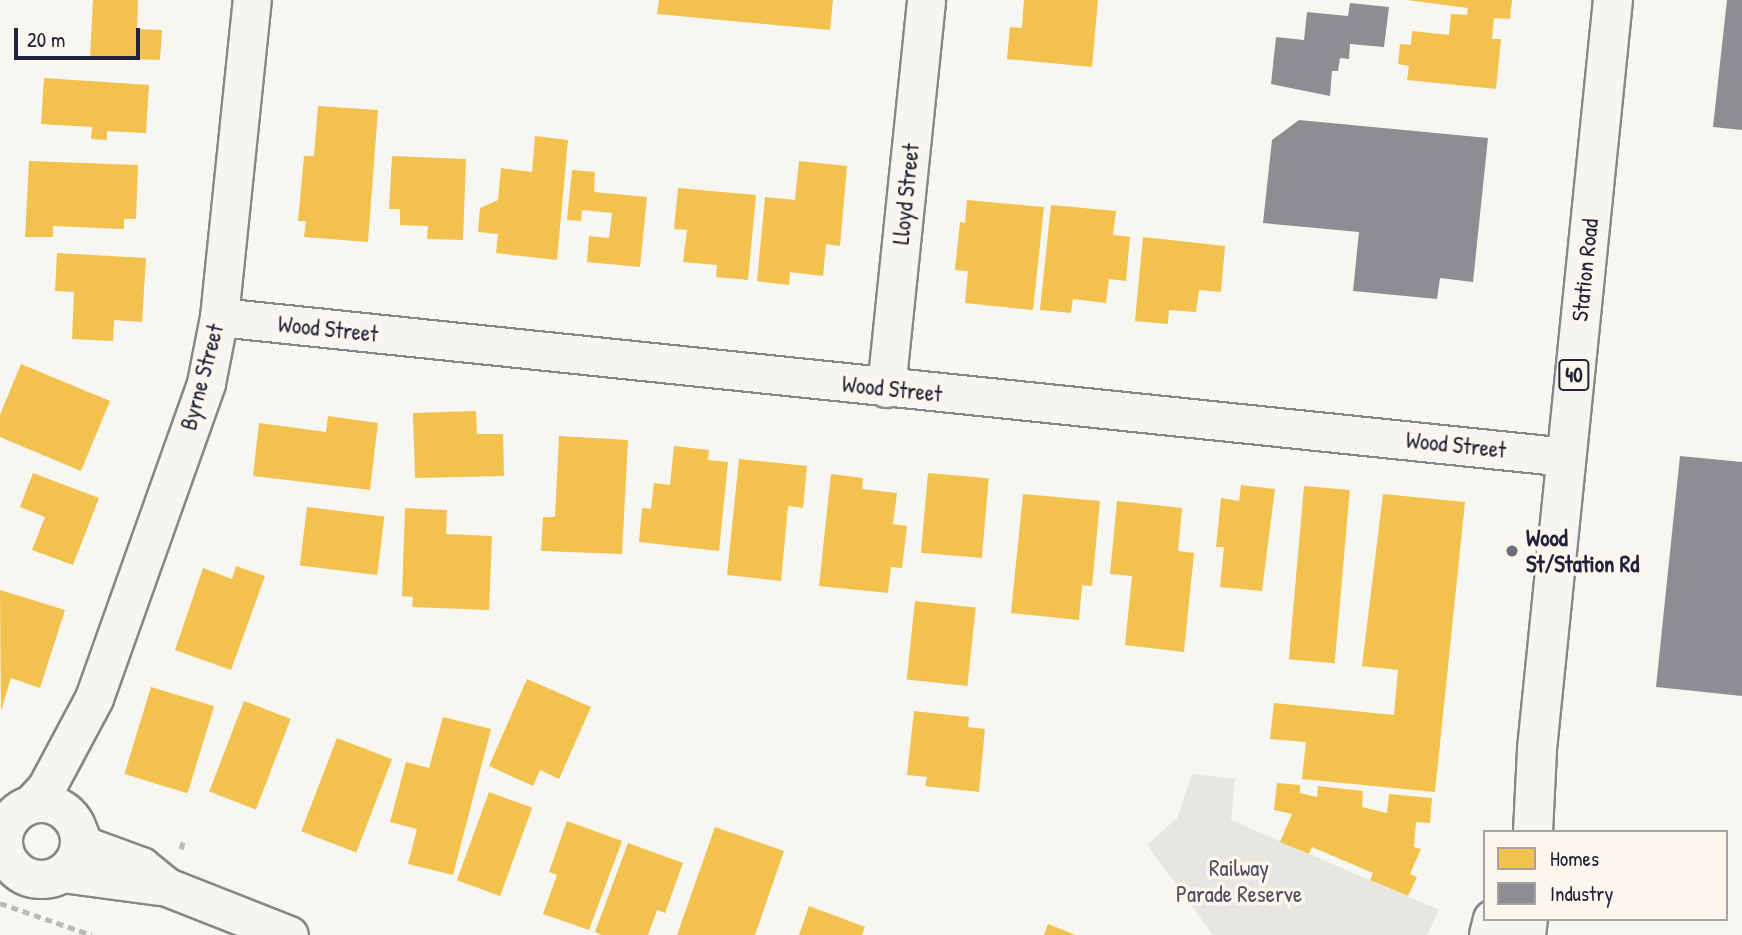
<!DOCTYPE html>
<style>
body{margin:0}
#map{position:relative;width:1742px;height:935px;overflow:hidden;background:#f8f6f0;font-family:"Patrick Hand",sans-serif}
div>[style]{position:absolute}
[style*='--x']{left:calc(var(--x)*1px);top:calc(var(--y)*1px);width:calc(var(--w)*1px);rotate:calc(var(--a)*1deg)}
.green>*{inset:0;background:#e8e6e0}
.homes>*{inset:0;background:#f2c14e;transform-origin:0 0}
.industry>*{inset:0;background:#8d8d92}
.path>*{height:4.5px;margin-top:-2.25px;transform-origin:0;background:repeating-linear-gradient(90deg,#bcbab9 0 7px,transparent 0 12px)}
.roads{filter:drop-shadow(2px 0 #878688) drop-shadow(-2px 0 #878688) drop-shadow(0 2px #878688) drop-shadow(0 -2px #878688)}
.street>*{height:37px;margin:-18.5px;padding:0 18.5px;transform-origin:18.5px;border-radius:18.5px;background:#f6f5f1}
.street>.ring{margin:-18.5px;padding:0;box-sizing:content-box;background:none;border:37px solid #f6f5f1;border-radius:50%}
.primary>*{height:38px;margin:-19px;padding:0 19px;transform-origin:19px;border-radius:19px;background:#f6f5f1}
.dots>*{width:19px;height:19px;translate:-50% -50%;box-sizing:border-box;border:4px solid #fbf7ec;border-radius:50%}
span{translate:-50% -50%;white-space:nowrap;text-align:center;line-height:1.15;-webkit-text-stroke:7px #fbf7ec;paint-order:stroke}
.shield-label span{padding:2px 5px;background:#fbf7ec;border:2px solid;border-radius:5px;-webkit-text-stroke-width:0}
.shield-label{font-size:21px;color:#22223b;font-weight:700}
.street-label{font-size:23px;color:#22223b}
.poi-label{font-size:23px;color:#22223b;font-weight:700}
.left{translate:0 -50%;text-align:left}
.park-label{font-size:23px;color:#505061}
.legend{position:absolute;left:1483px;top:830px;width:245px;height:91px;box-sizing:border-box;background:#fbf7ec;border:2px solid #a4a2a5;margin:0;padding:9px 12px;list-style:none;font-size:21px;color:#22223b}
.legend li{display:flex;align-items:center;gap:14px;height:35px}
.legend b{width:35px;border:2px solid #a4a2a5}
.scale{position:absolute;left:14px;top:28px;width:126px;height:32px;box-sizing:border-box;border:4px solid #22223b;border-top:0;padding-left:9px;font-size:21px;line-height:24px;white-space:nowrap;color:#22223b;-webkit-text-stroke:5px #fbf7ec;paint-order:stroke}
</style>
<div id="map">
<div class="green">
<div style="clip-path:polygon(1192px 774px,1235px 779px,1231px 820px,1439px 910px,1427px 935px,1213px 935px,1147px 845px,1177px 818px)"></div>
</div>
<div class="homes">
<div style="clip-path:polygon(93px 0,138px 0,137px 29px,162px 30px,160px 60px,90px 57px)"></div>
<div style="clip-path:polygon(659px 0,833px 0,830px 30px,657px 14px)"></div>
<div style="clip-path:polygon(1024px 0,1098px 0,1092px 67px,1007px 59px,1010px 27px,1022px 28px)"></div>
<div style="clip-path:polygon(1407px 0,1512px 0,1510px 19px,1494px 18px,1492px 39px,1501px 39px,1496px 89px,1407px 80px,1409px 66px,1398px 64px,1400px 44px,1411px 45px,1412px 31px,1449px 35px,1451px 14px,1467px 15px,1468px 8px)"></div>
<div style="clip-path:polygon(44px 78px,149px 85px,146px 133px,107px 131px,107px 140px,91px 139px,92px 127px,41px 124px)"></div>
<div style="clip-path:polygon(318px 106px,378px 110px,368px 242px,304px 237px,306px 221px,298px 221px,304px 156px,314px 156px)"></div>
<div style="clip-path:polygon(535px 136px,568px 140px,557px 260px,496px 253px,498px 234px,478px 232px,480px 208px,498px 200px,501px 168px,532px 172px)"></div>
<div style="clip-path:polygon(392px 156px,466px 159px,463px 240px,427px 239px,428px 226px,400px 225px,400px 209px,389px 209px)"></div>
<div style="clip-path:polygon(29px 161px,138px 165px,136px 219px,124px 219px,124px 229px,53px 226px,53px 237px,25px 237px)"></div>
<div style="clip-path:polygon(799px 161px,847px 166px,840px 246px,826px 244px,823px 276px,790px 272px,789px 285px,757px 281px,765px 197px,795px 200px)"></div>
<div style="clip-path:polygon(572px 170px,595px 172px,594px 192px,647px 197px,640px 267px,587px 262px,589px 236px,609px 238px,612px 213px,582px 210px,581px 221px,567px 220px)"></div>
<div style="clip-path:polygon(678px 188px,756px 195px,748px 280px,716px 277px,717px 265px,683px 262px,687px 230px,674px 229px)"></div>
<div style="clip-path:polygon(967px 200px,1044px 207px,1033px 310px,965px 303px,968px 271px,955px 270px,960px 222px,965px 223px)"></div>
<div style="clip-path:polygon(1051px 205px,1116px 211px,1113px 235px,1130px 237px,1126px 281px,1109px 279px,1106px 303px,1073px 299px,1071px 313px,1040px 310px)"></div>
<div style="clip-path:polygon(1143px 237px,1225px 246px,1221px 292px,1199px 290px,1196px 312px,1169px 310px,1168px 324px,1135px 321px)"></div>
<div style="clip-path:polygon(57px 253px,146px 258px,142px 322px,114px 320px,113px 341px,72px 339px,74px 292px,55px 291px)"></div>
<div style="clip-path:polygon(21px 364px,110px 401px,81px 471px,0 437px,0 415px)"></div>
<div style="clip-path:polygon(476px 411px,477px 434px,503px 434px,504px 476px,415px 478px,413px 413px)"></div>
<div style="clip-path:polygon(328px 416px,378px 423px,370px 490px,253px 476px,259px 423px,326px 432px)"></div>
<div style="clip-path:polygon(559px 436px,628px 440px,622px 554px,541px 551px,543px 517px,555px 517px)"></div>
<div style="clip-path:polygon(674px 446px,709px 450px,708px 460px,728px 462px,719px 551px,639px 542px,642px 508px,651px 509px,654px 483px,670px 485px)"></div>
<div style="clip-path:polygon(739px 459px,807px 466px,803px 508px,788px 506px,781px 581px,727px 575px)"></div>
<div style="clip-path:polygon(33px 473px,99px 498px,73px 565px,32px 550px,45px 517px,20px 507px)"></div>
<div style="left:928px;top:473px;width:61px;height:80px;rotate:5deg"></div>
<div style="clip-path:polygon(831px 474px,863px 478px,862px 489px,897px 493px,893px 524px,907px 526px,902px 568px,891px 567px,888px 593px,819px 586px)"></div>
<div style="clip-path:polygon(1241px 485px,1275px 489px,1262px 591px,1220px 587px,1224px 547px,1216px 547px,1221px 498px,1239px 501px)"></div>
<div style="left:1304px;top:486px;width:46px;height:174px;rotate:5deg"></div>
<div style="clip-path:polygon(1023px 494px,1100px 501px,1092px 586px,1082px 585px,1079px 620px,1011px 613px)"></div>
<div style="clip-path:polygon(1383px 494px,1465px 502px,1435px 792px,1302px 779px,1306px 742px,1270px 739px,1274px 703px,1394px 715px,1398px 670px,1362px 666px)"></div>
<div style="clip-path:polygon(1117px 501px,1182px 508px,1178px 551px,1194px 553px,1184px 652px,1125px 645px,1132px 576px,1110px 574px)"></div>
<div style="left:307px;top:507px;width:78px;height:59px;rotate:7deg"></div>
<div style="clip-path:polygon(405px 508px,447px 510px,446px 534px,492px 536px,489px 610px,412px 607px,413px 597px,402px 596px)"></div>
<div style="clip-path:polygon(236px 566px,265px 576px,231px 670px,175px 650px,203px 568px,232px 579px)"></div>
<div style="clip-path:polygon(0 590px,65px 610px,40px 688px,11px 678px,1px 711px)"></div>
<div style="left:915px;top:601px;width:61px;height:79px;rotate:6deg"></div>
<div style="clip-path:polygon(527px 679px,591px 707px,559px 779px,540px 770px,533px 786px,489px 766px)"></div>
<div style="left:151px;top:687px;width:66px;height:91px;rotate:17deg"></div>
<div style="left:244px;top:701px;width:50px;height:97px;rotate:21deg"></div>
<div style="clip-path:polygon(914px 711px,969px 717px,968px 727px,985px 729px,979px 792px,925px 786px,927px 777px,907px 775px)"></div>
<div style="clip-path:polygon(443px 717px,491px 729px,453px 875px,408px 864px,417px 829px,390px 822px,406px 762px,429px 768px)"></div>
<div style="left:337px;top:738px;width:59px;height:100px;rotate:21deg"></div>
<div style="clip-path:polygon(1277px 783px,1300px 785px,1300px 793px,1317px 797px,1318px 786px,1363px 791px,1362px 807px,1387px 813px,1389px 794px,1432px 798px,1430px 823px,1416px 822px,1414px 847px,1421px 849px,1410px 874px,1417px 877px,1408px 896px,1370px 880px,1373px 873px,1312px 847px,1309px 854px,1280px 842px,1292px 814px,1274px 810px)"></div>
<div style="left:489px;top:792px;width:46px;height:94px;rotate:20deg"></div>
<div style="clip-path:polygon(567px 821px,622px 841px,589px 930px,543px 914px,557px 875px,549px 872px)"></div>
<div style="clip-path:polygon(715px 827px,784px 851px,755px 935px,677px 935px)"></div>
<div style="clip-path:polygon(628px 843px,683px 863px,665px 913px,657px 910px,648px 935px,602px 935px,595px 932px)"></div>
<div style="clip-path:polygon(809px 906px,865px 927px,862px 935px,799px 935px)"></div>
<div style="clip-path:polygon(1048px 924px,1076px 935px,1044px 935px)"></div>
</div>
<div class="industry">
<div style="clip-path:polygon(1727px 0,1742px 0,1742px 130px,1713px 127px)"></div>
<div style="clip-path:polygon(1350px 3px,1389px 7px,1384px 47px,1350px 44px,1349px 59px,1340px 58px,1338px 71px,1332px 71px,1330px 96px,1271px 84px,1276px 37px,1304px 40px,1307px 12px,1348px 16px)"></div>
<div style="clip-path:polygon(1299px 120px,1488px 138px,1473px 282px,1440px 278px,1437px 299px,1353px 291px,1359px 232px,1263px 223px,1272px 140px)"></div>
<div style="clip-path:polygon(1680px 456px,1742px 462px,1742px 696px,1656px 687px)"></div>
</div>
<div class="path">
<div style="--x:181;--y:849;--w:11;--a:-75"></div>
<div style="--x:0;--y:903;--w:97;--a:19.2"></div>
</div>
<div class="roads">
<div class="street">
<div style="--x:219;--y:317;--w:1354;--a:5.93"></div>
<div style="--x:886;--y:388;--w:390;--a:-84.1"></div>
<div class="ring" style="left:3px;top:803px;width:39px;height:39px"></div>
<div style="--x:31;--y:804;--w:22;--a:-47"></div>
<div style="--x:46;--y:788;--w:102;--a:-61.9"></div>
<div style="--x:94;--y:698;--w:334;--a:-70.4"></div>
<div style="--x:206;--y:383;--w:67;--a:-78.9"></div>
<div style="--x:219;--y:317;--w:319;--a:-84.1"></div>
<div style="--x:78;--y:831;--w:15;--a:67"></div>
<div style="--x:84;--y:845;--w:61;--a:20.2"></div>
<div style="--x:141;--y:866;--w:33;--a:39"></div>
<div style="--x:167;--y:887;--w:131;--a:21.5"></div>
<div style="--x:62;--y:873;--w:98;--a:7.6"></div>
</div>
<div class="primary">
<div style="--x:1533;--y:832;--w:83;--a:-87.2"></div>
<div style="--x:1537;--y:749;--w:753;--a:-84.21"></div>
<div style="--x:1489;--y:935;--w:16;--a:-76"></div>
<div style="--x:1526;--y:935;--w:16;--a:-83"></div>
</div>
</div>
<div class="dots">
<div style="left:1512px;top:551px;background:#6d6c7a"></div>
</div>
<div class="shield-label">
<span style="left:1574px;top:375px">40</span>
</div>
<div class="street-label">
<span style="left:906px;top:194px;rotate:-84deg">Lloyd Street</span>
<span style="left:1585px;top:270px;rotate:-84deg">Station Road</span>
<span style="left:328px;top:329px;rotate:6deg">Wood Street</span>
<span style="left:202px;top:377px;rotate:-75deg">Byrne Street</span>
<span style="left:892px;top:389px;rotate:6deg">Wood Street</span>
<span style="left:1456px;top:445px;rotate:6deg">Wood Street</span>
</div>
<div class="poi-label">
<span class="left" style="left:1526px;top:551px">Wood<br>St/Station Rd</span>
</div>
<div class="park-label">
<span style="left:1239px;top:881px">Railway<br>Parade Reserve</span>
</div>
<ul class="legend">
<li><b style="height:19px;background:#f2c14e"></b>Homes</li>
<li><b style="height:19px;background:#8d8d92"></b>Industry</li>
</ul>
<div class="scale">20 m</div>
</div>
